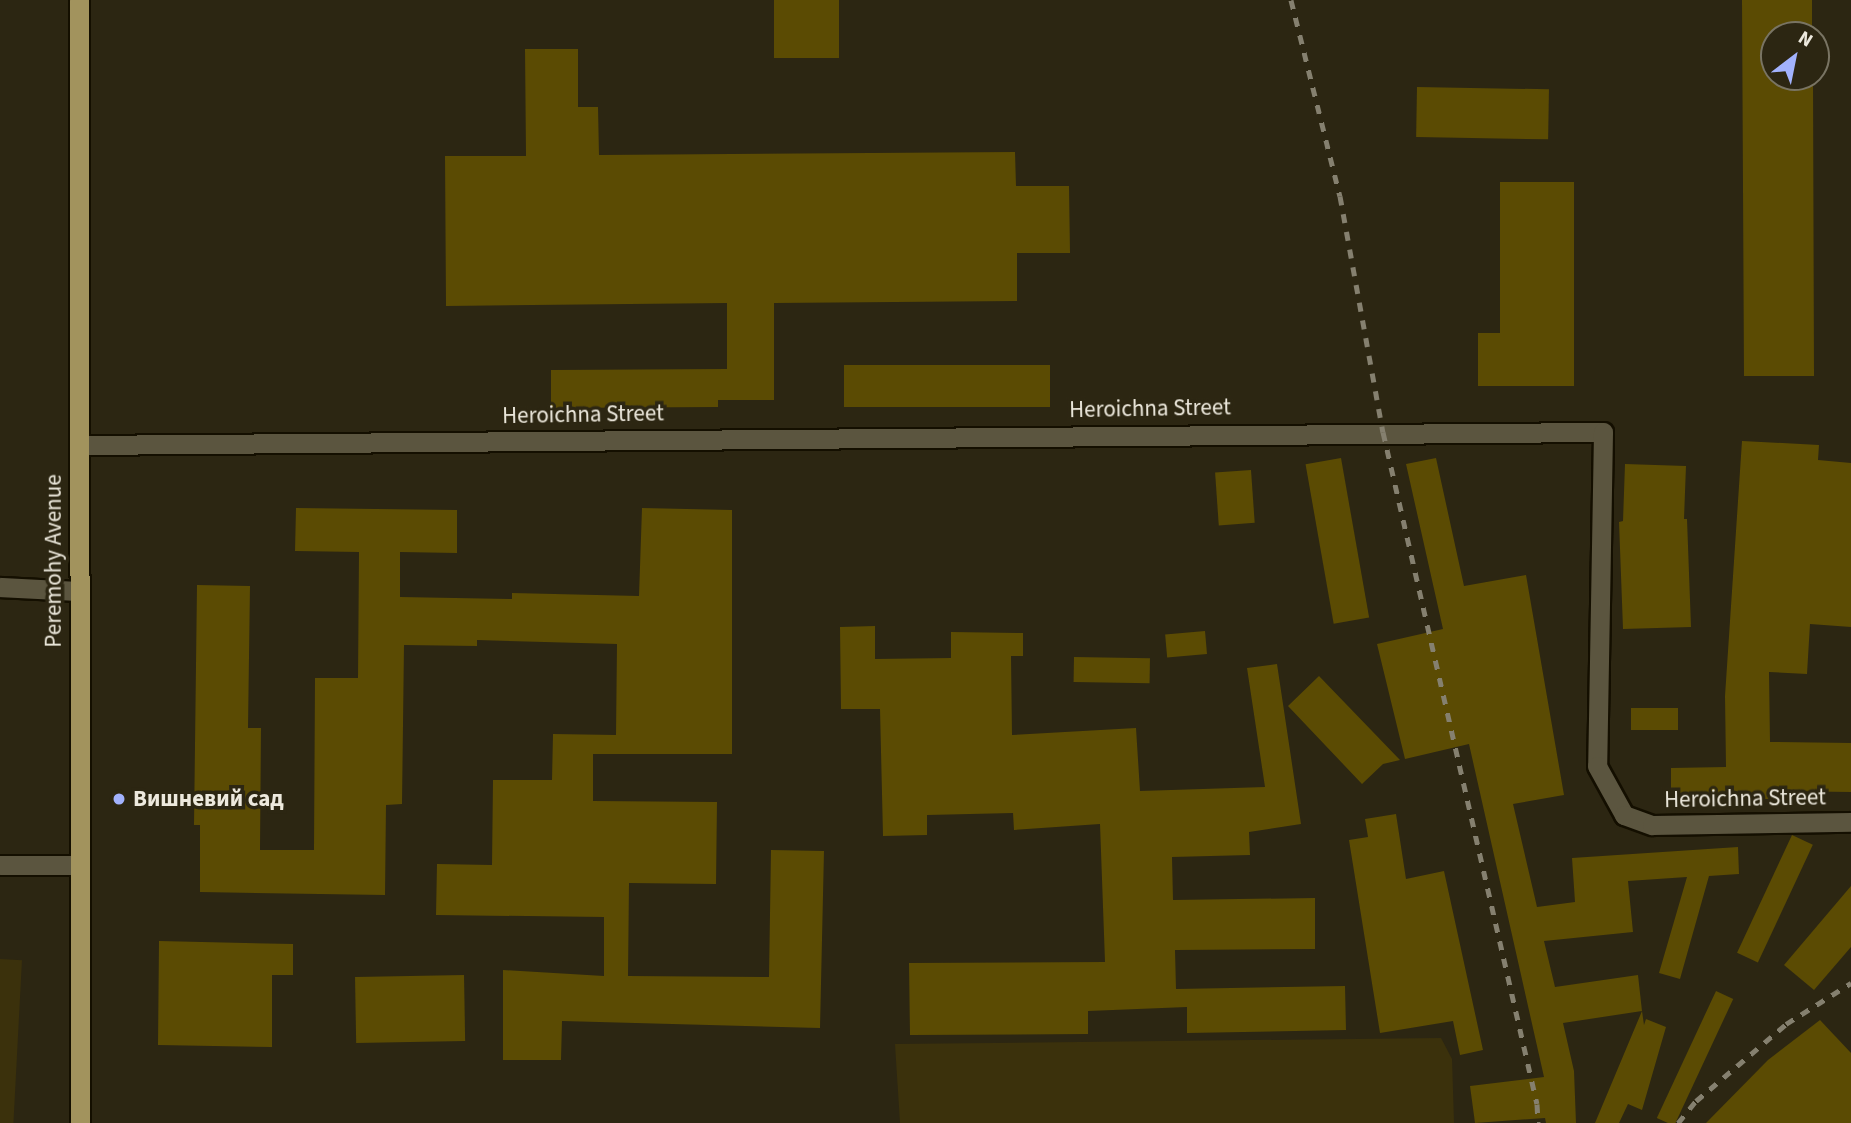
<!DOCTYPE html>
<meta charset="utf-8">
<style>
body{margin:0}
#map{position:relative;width:1851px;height:1123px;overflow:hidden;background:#2c2612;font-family:"Source Sans 3",sans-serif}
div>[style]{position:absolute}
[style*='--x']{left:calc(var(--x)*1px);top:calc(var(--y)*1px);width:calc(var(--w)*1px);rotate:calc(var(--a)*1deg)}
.green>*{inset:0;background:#3b310c;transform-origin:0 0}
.building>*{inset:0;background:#5b4b03;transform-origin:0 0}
.roads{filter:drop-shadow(2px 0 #140f00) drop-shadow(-2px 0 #140f00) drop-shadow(0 2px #140f00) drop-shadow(0 -2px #140f00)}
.minor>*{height:19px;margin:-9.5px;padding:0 9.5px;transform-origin:9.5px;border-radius:9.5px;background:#5b553f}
.primary>*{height:19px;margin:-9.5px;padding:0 9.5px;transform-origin:9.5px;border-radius:9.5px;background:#a2935d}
.rail>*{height:5px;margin-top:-2.5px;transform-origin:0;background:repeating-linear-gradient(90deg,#85806f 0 9px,transparent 0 18px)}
.dots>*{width:19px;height:19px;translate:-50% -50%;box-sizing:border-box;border:4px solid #2c2612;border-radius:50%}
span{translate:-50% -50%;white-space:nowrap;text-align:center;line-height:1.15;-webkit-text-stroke:7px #2c2612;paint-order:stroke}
.street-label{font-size:23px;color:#ede9dd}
.poi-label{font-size:23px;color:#ede9dd;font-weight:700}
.left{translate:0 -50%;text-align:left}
.north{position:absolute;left:1760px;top:21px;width:70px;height:70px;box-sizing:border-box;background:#2c2612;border:2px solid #797463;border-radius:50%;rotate:32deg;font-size:19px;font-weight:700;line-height:28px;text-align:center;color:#ede9dd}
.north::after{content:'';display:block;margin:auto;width:24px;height:32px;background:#a2b2fd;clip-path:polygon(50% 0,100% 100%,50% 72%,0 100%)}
</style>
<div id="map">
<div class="green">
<div style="left:0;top:959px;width:22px;height:164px;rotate:3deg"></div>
<div style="clip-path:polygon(1441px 1038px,1452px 1059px,1454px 1123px,900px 1123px,895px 1044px)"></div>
</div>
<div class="building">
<div style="left:774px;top:0;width:65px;height:58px"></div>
<div style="clip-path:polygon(1742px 0,1812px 0,1812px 35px,1774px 35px,1774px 77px,1813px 77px,1814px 376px,1744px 376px)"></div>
<div style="clip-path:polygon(525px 49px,578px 49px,578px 107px,598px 107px,599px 155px,1015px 152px,1016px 186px,1069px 186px,1070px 253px,1017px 253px,1017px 301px,774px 303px,774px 400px,718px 400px,718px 407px,551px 408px,551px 370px,727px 369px,727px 303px,446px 306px,445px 156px,526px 156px)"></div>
<div style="left:1417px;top:87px;width:132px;height:50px;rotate:1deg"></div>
<div style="clip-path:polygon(1500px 182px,1574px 182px,1574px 386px,1478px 386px,1478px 333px,1500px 333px)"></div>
<div style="left:1050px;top:365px;width:42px;height:206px;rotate:90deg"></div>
<div style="clip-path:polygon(1742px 441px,1819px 445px,1818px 460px,1851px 463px,1851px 627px,1810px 624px,1807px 674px,1769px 672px,1770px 742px,1851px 743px,1851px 792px,1770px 791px,1770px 799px,1671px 799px,1671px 768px,1726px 767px,1725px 696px)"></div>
<div style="left:1341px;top:458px;width:162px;height:36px;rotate:80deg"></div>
<div style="clip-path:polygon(1436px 458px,1464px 586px,1526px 575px,1564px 795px,1513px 804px,1537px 907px,1575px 902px,1572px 858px,1738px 847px,1739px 874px,1709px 876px,1680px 979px,1659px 973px,1687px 877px,1628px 881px,1633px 932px,1544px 941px,1555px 987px,1638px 975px,1642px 1011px,1563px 1023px,1574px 1071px,1576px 1123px,1546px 1123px,1545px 1118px,1475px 1123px,1470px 1086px,1544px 1077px,1469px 744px,1405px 759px,1377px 644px,1443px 629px,1406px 464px)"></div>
<div style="clip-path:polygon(1625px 464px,1686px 466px,1684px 519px,1687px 519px,1691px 627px,1623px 629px,1619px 522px,1623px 521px)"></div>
<div style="left:1251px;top:470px;width:53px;height:36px;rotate:86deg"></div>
<div style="clip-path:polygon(296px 508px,457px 510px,457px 553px,400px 552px,400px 597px,512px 599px,512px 593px,639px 596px,642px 508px,732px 510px,732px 754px,593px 754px,593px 801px,717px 802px,716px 884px,629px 883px,628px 976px,769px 977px,771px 850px,824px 851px,820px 1028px,562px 1021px,561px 1060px,503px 1060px,503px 970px,604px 976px,604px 917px,436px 915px,437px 864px,492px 865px,493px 780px,552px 780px,553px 734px,616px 735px,617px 644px,477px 640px,477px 646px,404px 645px,402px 804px,386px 805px,385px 895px,200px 892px,200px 825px,194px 825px,197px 585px,250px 586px,248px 728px,261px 728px,260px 850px,314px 850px,315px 678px,358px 678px,359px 552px,295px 551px)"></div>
<div style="clip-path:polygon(875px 626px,875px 659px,951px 658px,951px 632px,1023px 633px,1023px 656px,1011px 656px,1012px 735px,1136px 728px,1140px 791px,1265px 787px,1247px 668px,1277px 664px,1301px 824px,1249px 832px,1250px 855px,1172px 857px,1173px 900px,1315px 898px,1315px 949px,1175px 950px,1176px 989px,1345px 986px,1346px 1030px,1187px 1033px,1187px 1007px,1088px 1011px,1088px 1034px,910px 1035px,909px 963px,1105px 962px,1100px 824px,1014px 830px,1013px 813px,927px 815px,927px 835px,883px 836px,880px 709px,841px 709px,840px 627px)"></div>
<div style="left:1205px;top:631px;width:23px;height:40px;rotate:85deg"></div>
<div style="left:1074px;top:657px;width:76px;height:25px;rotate:1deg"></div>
<div style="clip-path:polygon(1319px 676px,1400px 760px,1383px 764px,1362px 784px,1288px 706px)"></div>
<div style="left:1678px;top:708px;width:22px;height:47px;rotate:90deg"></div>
<div style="clip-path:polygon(1396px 814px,1406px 879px,1444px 871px,1483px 1050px,1460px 1055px,1453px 1021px,1380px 1033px,1349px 840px,1368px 837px,1365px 819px)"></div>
<div style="left:1792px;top:835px;width:23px;height:130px;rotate:25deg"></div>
<div style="clip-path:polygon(1851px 886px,1851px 947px,1814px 990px,1784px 965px)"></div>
<div style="clip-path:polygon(159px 941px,293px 944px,293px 975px,272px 975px,272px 1047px,158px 1045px)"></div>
<div style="left:464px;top:975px;width:66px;height:109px;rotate:89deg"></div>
<div style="left:1716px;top:991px;width:19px;height:140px;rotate:25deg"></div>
<div style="clip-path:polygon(1642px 1011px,1644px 1025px,1646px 1019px,1666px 1027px,1642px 1110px,1628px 1104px,1619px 1123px,1595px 1123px)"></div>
<div style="clip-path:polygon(1820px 1020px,1851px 1053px,1851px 1123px,1706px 1123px,1768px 1060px)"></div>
</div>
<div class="roads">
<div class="minor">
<div style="--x:79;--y:445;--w:1524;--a:-0.49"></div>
<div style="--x:1603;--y:432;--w:334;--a:91"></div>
<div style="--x:1597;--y:766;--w:56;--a:61.1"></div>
<div style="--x:1624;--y:815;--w:30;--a:20"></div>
<div style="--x:1652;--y:825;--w:199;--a:-0.9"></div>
<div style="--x:0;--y:587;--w:78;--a:2.9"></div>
<div style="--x:0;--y:865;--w:80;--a:0"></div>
</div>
<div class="primary">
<div style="--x:79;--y:0;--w:1123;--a:89.95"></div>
</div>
</div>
<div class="rail">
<div style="--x:1291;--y:0;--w:202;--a:76"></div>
<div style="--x:1340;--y:196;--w:240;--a:79.7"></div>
<div style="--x:1383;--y:432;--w:689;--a:77.09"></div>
<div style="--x:1537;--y:1104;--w:19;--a:87"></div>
<div style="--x:1678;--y:1123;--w:28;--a:-51"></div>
<div style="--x:1696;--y:1101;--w:118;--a:-40.5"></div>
<div style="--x:1786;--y:1024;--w:77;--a:-32.2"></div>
</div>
<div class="dots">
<div style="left:119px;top:799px;background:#a2b2fd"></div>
</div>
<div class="street-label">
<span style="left:1150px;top:409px;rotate:-1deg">Heroichna Street</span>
<span style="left:583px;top:415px;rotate:-1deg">Heroichna Street</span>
<span style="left:54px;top:561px;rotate:-90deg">Peremohy Avenue</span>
<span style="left:1745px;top:799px;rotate:-1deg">Heroichna Street</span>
</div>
<div class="poi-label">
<span class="left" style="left:133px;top:799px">Вишневий сад</span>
</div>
<div class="north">N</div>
</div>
